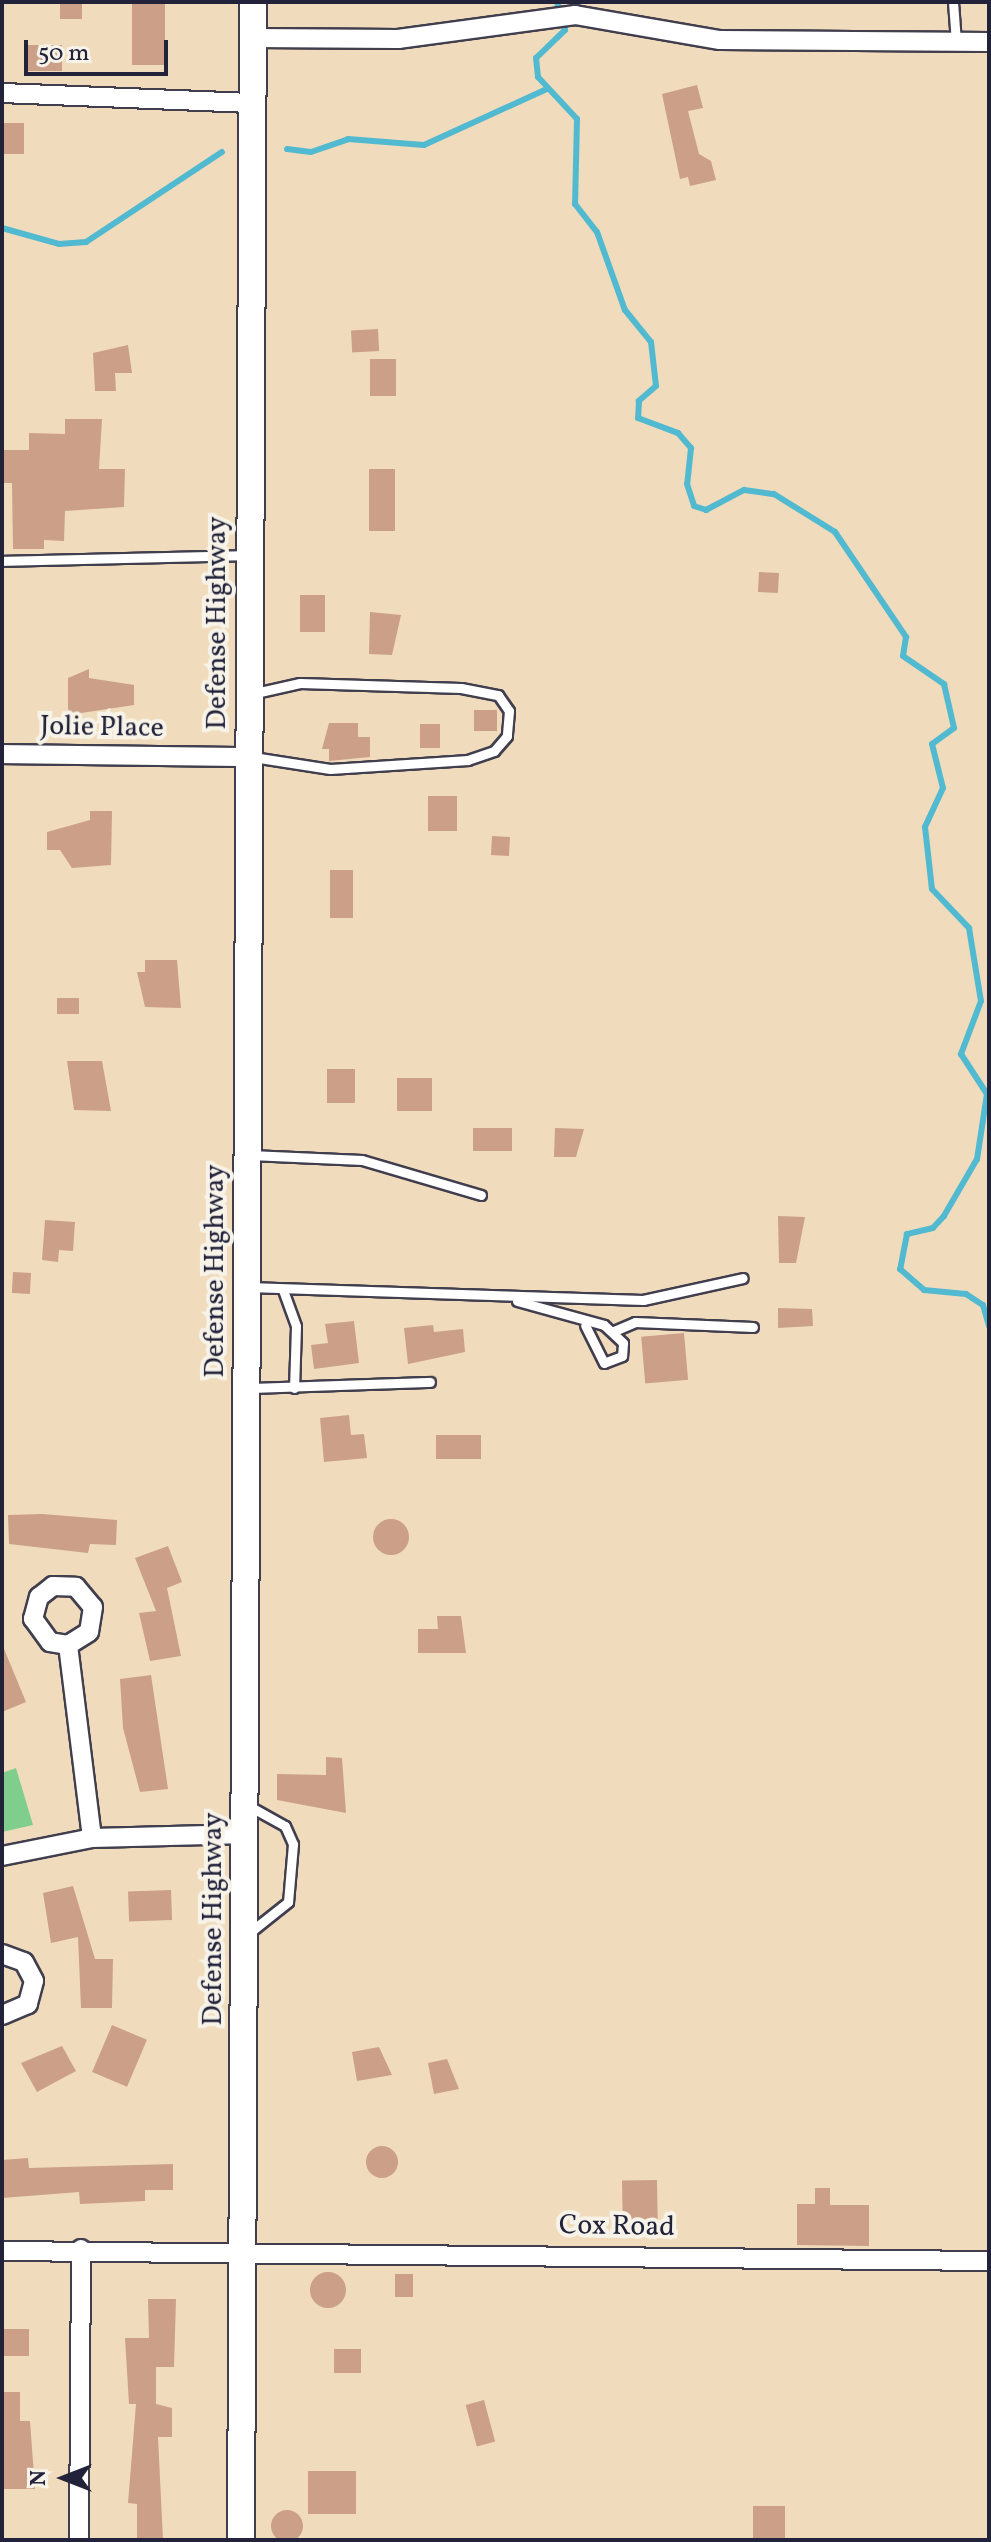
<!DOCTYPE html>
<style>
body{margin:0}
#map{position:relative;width:991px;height:2542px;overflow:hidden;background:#f0dcbc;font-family:Vollkorn,serif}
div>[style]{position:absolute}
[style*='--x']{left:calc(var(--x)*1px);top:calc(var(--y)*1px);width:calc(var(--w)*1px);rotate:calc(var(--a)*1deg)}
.green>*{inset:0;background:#7fce8e}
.stream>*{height:6px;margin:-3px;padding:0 3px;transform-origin:3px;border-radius:3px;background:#52bad0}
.building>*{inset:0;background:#cb9f88;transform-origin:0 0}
.round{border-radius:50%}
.roads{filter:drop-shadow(2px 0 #413e4e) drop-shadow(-2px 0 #413e4e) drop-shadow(0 2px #413e4e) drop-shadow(0 -2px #413e4e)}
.lane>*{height:9px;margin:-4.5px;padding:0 4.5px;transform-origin:4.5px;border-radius:4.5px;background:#fff}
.street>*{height:18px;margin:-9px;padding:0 9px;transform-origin:9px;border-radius:9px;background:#fff}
.secondary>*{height:26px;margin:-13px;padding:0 13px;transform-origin:13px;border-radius:13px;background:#fff}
span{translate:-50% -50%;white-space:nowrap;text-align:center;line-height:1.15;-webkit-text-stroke:8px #f7f3e8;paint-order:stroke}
.street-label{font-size:28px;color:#22223b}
.frame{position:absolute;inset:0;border:4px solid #22223b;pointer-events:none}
.north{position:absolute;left:24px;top:2438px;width:80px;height:80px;-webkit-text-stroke:6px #f7f3e8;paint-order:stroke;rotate:270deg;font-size:22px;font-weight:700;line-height:32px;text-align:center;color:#22223b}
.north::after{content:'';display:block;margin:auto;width:28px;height:36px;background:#22223b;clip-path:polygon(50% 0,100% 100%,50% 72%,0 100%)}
.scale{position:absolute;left:24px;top:40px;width:144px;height:36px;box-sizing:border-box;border:4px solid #22223b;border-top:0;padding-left:10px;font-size:24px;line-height:28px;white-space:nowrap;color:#22223b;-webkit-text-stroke:6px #f7f3e8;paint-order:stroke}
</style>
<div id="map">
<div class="green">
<div style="clip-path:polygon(16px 1768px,33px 1825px,2px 1832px,2px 1773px)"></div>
</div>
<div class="stream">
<div style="--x:557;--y:2;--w:29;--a:74"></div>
<div style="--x:565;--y:30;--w:40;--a:136"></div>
<div style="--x:536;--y:58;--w:19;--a:84"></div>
<div style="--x:538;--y:77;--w:57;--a:47.1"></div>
<div style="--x:577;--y:119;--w:85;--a:91.3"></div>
<div style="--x:575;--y:204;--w:36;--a:52"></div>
<div style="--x:597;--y:232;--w:83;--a:70.3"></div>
<div style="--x:625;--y:310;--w:41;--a:50.9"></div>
<div style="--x:651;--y:342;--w:44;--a:83.5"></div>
<div style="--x:656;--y:386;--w:23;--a:139"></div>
<div style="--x:639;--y:401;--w:17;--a:93"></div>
<div style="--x:638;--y:418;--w:43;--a:20.6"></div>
<div style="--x:678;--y:433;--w:20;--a:49"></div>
<div style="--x:691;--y:448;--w:36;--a:96"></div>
<div style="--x:687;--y:484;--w:23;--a:72"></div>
<div style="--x:694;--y:506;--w:13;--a:18"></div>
<div style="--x:706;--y:510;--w:43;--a:-27.8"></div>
<div style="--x:744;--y:490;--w:30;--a:8"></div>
<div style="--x:774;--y:494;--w:72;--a:31.9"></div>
<div style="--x:835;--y:532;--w:127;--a:55.9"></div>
<div style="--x:906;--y:637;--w:19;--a:99"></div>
<div style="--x:903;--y:656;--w:50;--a:34.3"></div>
<div style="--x:944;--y:684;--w:45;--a:77.2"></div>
<div style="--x:954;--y:728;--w:27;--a:144"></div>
<div style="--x:932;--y:744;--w:45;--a:76"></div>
<div style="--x:943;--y:788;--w:43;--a:114.8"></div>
<div style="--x:925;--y:827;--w:62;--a:83.6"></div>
<div style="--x:932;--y:889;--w:54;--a:46.5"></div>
<div style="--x:969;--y:928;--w:74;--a:80.7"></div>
<div style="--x:981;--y:1001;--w:57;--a:110.7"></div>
<div style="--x:961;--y:1054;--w:48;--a:57"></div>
<div style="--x:987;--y:1094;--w:66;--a:98.7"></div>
<div style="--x:977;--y:1159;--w:66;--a:120.1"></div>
<div style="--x:944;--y:1216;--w:16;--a:133"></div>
<div style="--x:933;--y:1228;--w:27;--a:167"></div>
<div style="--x:907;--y:1234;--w:36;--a:101"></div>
<div style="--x:900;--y:1269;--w:32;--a:41"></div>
<div style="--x:924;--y:1290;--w:42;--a:5.4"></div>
<div style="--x:966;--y:1294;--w:20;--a:33"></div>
<div style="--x:983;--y:1305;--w:22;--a:74"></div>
<div style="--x:287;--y:149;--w:24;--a:7"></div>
<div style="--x:311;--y:152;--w:39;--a:-19"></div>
<div style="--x:348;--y:139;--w:76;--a:4.5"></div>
<div style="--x:424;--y:145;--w:135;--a:-24.5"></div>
<div style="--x:2;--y:228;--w:59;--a:15.7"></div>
<div style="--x:59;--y:244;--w:27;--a:-4"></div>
<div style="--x:86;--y:242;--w:163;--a:-33.5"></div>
</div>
<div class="building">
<div style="left:60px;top:2px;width:22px;height:17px"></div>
<div style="left:132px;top:2px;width:33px;height:63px"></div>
<div style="left:25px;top:45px;width:37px;height:26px"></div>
<div style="clip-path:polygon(697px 85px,703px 108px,688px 111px,699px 154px,711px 161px,716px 180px,690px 186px,688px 177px,680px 179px,662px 94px)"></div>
<div style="left:2px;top:123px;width:22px;height:31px"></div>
<div style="left:378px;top:329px;width:22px;height:27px;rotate:87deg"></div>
<div style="clip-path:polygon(128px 345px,132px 373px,115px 373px,116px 391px,95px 391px,93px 353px)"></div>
<div style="left:370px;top:359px;width:26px;height:37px"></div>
<div style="clip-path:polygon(65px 419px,102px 419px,99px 469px,125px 469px,124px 507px,65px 511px,64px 541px,44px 540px,44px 549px,13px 549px,12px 483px,2px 483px,2px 450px,29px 450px,29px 433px,65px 434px)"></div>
<div style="left:369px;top:469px;width:26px;height:62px"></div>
<div style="left:759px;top:572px;width:20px;height:20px;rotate:3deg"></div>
<div style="left:300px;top:595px;width:25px;height:37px"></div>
<div style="clip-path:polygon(370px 612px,401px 615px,392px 655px,369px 654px)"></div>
<div style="clip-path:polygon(89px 669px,89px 678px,134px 685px,134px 705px,68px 715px,68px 678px)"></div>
<div style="left:474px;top:710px;width:23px;height:21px"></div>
<div style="clip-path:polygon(329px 723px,358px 723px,358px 737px,370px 737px,370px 757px,329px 761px,329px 749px,322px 749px)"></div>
<div style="left:420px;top:724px;width:20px;height:24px"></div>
<div style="left:428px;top:796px;width:29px;height:35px"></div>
<div style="clip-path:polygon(90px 811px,112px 811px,111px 865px,72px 868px,60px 850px,47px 850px,47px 832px,90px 820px)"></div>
<div style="left:492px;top:836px;width:18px;height:19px;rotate:3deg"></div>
<div style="left:330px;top:870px;width:23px;height:48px"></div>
<div style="clip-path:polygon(145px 960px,177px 960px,181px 1008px,145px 1007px,137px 972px,145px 972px)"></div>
<div style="left:57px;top:998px;width:22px;height:16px"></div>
<div style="clip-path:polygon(67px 1061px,102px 1061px,111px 1111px,74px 1110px)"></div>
<div style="left:327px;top:1069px;width:28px;height:34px"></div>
<div style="left:397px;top:1078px;width:35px;height:33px"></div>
<div style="left:473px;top:1128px;width:39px;height:23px"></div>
<div style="clip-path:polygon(555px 1128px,584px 1129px,576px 1157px,554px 1157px)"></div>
<div style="clip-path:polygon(778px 1216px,805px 1217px,796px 1263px,779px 1263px)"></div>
<div style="clip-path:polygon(45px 1220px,75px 1222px,73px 1251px,59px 1250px,58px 1262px,42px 1260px)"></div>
<div style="left:13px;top:1272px;width:18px;height:21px;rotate:3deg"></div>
<div style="clip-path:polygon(778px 1308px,812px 1309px,813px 1326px,778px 1328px)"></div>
<div style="clip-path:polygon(354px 1321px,359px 1363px,314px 1369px,311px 1345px,328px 1343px,325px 1324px)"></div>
<div style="clip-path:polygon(433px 1325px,434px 1332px,463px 1329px,465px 1352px,408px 1364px,404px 1328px)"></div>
<div style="left:684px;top:1333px;width:47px;height:43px;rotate:85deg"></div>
<div style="clip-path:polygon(349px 1415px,351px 1435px,364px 1434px,367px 1458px,324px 1462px,320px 1418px)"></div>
<div style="left:481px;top:1435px;width:24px;height:45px;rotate:90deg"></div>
<div style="clip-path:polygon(42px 1514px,117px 1520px,116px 1545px,90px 1544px,88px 1553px,9px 1544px,8px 1515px)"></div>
<div class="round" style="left:373px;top:1519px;width:36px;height:36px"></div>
<div style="clip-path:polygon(168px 1546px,182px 1582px,167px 1588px,181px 1656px,150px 1661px,139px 1613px,156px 1611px,135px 1558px)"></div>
<div style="clip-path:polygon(437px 1616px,461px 1616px,466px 1653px,418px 1653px,418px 1629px,438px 1629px)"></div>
<div style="clip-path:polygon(2px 1644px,26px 1702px,2px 1712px)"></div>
<div style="clip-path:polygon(151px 1675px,168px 1789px,140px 1792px,123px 1728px,120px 1679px)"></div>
<div style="clip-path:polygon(326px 1757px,342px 1758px,346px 1813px,277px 1800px,277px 1774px,326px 1775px)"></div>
<div style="clip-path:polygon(73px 1886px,95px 1959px,113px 1959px,112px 2008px,81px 2008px,78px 1937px,51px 1943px,43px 1893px)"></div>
<div style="left:171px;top:1890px;width:30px;height:43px;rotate:88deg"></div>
<div style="left:112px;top:2025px;width:38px;height:51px;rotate:23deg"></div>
<div style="clip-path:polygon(62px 2046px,76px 2071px,37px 2092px,21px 2063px)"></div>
<div style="clip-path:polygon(379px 2047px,392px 2075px,357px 2081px,352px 2052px)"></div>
<div style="clip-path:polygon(447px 2059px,459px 2089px,434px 2094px,428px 2063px)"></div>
<div class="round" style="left:366px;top:2146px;width:32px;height:32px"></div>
<div style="clip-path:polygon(28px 2158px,29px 2168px,173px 2164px,173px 2190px,145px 2190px,145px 2201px,102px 2203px,80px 2204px,79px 2192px,2px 2198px,2px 2160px)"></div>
<div style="left:657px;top:2180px;width:55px;height:35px;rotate:89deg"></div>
<div style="clip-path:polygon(815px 2188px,830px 2188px,830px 2205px,869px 2205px,869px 2246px,797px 2245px,797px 2204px,815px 2204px)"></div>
<div class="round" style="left:310px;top:2272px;width:36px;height:36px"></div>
<div style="left:413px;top:2274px;width:23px;height:18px;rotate:90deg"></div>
<div style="clip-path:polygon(148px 2299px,176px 2299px,174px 2367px,156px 2367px,156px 2404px,172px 2408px,172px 2437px,158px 2437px,163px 2540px,137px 2540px,137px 2504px,128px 2503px,136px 2404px,129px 2404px,125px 2338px,149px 2338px)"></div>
<div style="left:2px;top:2329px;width:27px;height:27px"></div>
<div style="left:361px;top:2349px;width:24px;height:27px;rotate:90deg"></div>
<div style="clip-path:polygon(2px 2392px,20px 2392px,20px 2421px,30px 2421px,35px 2489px,2px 2489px)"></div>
<div style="left:484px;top:2400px;width:43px;height:19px;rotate:75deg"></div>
<div style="left:308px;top:2471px;width:48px;height:43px"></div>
<div style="left:753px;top:2506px;width:32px;height:34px"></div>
<div class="round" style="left:271px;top:2510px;width:32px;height:32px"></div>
</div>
<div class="roads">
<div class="lane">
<div style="--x:953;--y:2;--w:40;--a:85.7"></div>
<div style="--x:2;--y:561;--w:245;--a:-1.4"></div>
<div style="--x:251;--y:694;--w:50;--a:-12.7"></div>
<div style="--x:300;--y:683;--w:161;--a:1.8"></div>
<div style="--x:461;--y:688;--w:38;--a:11"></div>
<div style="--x:498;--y:695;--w:19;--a:55"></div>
<div style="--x:509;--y:711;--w:25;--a:95"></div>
<div style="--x:507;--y:736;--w:20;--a:131"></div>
<div style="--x:494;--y:751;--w:28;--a:161"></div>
<div style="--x:468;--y:760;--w:138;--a:176.3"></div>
<div style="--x:330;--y:769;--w:78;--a:-171.1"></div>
<div style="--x:250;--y:1155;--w:112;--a:2.6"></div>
<div style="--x:362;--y:1160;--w:124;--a:16.4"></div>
<div style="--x:248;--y:1287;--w:395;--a:1.9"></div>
<div style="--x:643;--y:1300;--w:102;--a:-12.4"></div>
<div style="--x:283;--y:1290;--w:38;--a:70"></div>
<div style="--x:296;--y:1326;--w:62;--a:91.8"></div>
<div style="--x:517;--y:1301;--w:90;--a:15.4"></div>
<div style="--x:604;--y:1325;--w:26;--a:43"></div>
<div style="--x:623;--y:1343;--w:13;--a:94"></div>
<div style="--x:622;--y:1356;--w:19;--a:159"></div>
<div style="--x:604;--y:1363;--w:42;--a:-116.6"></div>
<div style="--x:614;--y:1331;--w:23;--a:-23"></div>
<div style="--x:635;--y:1322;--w:118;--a:2.4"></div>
<div style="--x:248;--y:1388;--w:182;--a:-1.9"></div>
<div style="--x:249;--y:1806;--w:41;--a:29.1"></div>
<div style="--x:285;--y:1826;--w:20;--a:66"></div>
<div style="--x:293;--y:1844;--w:58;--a:94.9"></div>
<div style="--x:288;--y:1902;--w:50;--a:141.5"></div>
</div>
<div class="street">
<div style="--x:254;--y:38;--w:144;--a:0.4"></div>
<div style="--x:398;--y:39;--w:179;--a:-7.7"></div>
<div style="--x:575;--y:15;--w:147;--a:9.8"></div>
<div style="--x:720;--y:40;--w:269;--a:0.4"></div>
<div style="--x:2;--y:93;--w:251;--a:2.3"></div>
<div style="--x:2;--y:754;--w:248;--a:0.7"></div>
<div style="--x:68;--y:1645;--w:18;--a:-171"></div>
<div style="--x:50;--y:1642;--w:29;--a:-126"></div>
<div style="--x:33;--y:1619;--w:23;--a:-75"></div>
<div style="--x:39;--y:1597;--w:18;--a:-38"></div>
<div style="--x:53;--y:1586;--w:23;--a:2"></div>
<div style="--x:76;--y:1587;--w:26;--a:50"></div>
<div style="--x:93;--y:1607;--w:25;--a:99"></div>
<div style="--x:89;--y:1632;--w:25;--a:148"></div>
<div style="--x:68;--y:1645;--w:194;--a:82.9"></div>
<div style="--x:2;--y:1856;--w:92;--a:-11.3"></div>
<div style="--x:92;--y:1838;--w:155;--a:-1.5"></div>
<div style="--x:2;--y:1954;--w:23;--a:20"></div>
<div style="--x:24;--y:1962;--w:21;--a:62"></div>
<div style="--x:34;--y:1981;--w:24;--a:105"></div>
<div style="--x:28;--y:2004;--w:28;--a:157"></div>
<div style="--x:2;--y:2251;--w:987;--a:0.58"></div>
<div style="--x:79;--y:2540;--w:291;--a:-89.6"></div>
</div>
<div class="secondary">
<div style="--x:241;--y:2540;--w:2538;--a:-89.73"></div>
</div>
</div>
<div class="street-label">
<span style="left:218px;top:623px;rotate:-90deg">Defense Highway</span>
<span style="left:102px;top:728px;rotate:1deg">Jolie Place</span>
<span style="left:216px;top:1271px;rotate:-90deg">Defense Highway</span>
<span style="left:214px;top:1919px;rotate:-90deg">Defense Highway</span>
<span style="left:617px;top:2227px;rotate:1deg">Cox Road</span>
</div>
<div class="frame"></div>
<div class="north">N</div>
<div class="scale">50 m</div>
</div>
